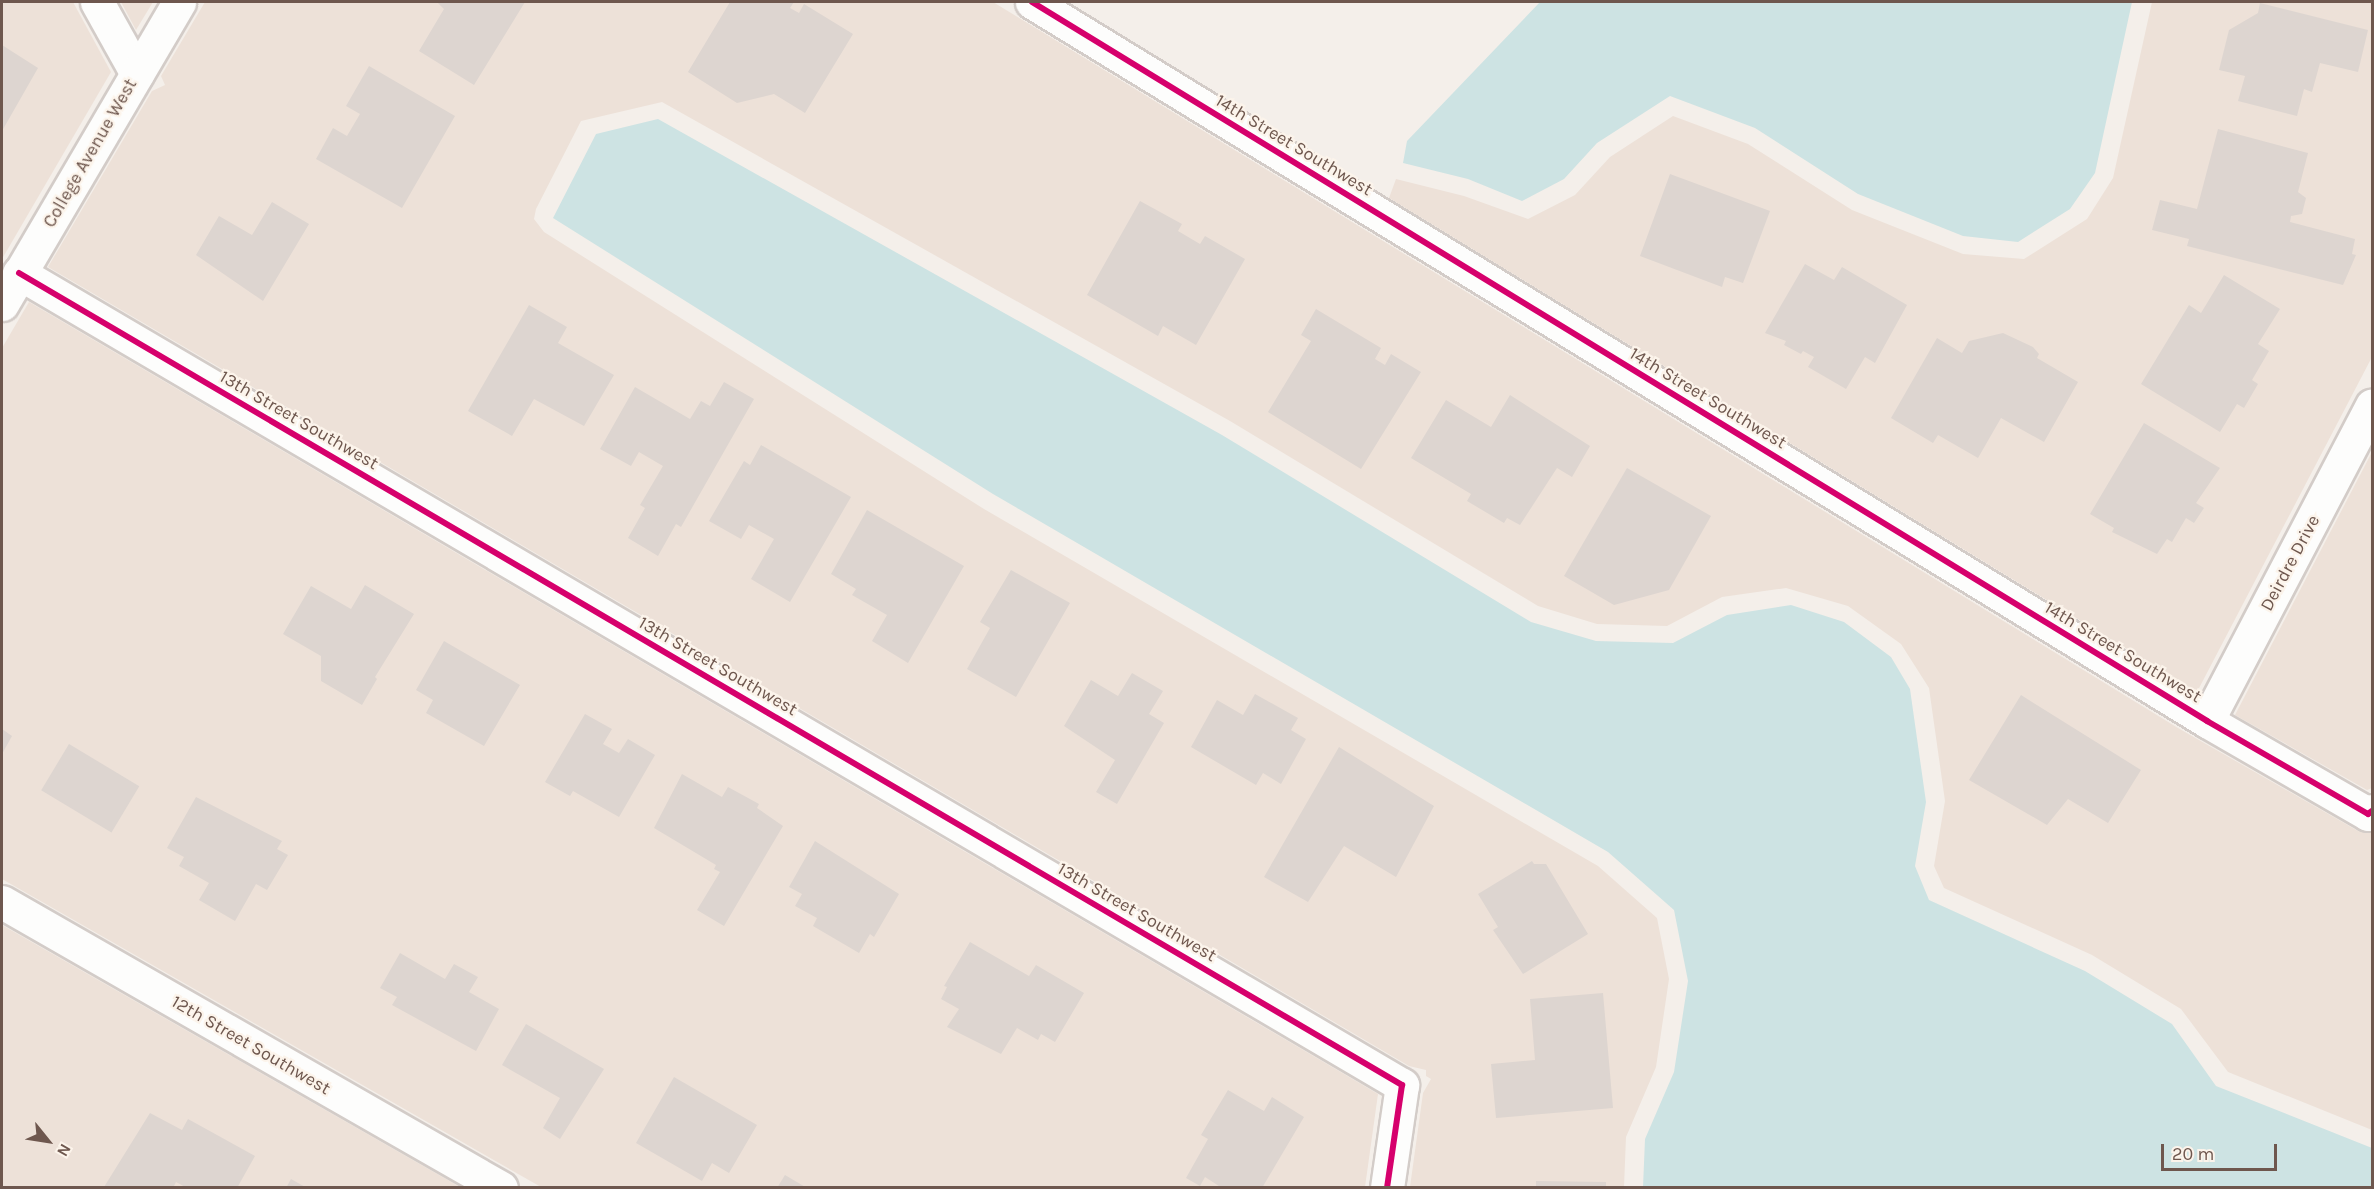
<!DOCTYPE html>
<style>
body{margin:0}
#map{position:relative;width:2374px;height:1189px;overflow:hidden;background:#f4efea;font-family:Karla,sans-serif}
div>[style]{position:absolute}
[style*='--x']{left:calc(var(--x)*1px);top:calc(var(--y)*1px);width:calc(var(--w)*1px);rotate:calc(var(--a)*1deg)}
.residential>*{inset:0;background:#ede1d8}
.water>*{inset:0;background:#cde3e3}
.building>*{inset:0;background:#ddd5d0;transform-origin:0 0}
.roads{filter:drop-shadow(2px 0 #d3ccc8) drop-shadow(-2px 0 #d3ccc8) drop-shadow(0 2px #d3ccc8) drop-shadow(0 -2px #d3ccc8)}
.street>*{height:33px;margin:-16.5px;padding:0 16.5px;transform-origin:16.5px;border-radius:16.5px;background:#fdfdfc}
.cycleway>*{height:6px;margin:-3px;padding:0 3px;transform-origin:3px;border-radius:3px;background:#d6006c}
span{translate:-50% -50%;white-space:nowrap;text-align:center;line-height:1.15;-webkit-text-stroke:4.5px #fcf4eb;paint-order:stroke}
.street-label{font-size:18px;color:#6e574e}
.frame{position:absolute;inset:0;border:3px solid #6e574e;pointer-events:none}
.north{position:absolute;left:18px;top:1111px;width:60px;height:60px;-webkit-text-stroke:4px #fcf4eb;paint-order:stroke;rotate:120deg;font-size:16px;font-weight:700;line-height:24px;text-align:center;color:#6e574e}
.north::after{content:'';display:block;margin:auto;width:21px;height:27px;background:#6e574e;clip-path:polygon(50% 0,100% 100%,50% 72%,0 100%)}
.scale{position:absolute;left:2161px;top:1144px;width:116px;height:27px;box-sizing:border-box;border:3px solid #6e574e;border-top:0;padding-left:8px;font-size:18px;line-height:21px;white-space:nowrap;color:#6e574e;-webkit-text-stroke:4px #fcf4eb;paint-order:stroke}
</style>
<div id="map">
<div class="residential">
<div style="clip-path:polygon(2px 2px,73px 2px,111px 72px,2px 259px)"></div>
<div style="clip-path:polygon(121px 2px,153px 2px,136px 30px)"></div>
<div style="clip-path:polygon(205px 2px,993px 2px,2178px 728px,2358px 831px,2372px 832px,2372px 1130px,2228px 1072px,2181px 1009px,2092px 955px,1944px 888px,1934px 866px,1945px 801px,1929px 688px,1901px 644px,1848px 606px,1786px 588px,1722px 597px,1667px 626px,1597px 624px,1538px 606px,1230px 421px,662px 102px,581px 121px,536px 209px,534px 219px,544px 232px,984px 509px,1598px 866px,1657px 918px,1669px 979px,1656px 1067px,1626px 1137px,1624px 1187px,1410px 1187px,1423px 1093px,1431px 1079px,1426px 1076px,1426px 1070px,1409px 1066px,48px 267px,152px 91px,165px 85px,161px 76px)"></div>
<div style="clip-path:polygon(2152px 2px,2372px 2px,2372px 357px,2197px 692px,1389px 198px,1396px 179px,1464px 196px,1528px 219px,1575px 195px,1610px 157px,1673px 116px,1748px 144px,1852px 210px,1963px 254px,2024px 259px,2087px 219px,2113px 178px)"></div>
<div style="clip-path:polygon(29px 302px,1378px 1094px,1365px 1187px,541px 1187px,2px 879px,2px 348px)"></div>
<div style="clip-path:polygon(2372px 452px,2372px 788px,2367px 790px,2235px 715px)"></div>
<div style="clip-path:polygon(2px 925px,460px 1187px,2px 1187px)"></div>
</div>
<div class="water">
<div style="clip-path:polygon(1540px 2px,2132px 2px,2095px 173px,2070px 209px,2018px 242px,1963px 236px,1858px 194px,1755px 128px,1670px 96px,1597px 143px,1564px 179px,1522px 201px,1468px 179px,1403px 163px,1407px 141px)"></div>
<div style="clip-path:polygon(658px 119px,1222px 435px,1531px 622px,1596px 641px,1673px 643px,1727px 615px,1791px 605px,1844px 622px,1891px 657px,1910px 689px,1926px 802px,1915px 866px,1929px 900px,2085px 971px,2172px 1024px,2216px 1086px,2372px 1148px,2372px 1187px,1643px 1187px,1645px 1139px,1674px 1072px,1688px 981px,1674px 910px,1608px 852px,993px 494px,553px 218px,596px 134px)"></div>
</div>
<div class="building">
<div style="clip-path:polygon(437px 2px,525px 2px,474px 85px,419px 51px,444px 9px)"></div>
<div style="clip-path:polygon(730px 2px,794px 2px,790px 8px,799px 13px,804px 4px,853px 34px,805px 113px,774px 94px,737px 103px,688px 72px)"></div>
<div style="clip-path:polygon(2260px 3px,2368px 30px,2358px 72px,2320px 63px,2312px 92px,2304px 89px,2297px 116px,2238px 101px,2245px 76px,2219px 70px,2229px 30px,2258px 13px)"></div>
<div style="clip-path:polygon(2px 45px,38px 68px,2px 131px)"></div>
<div style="clip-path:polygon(369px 66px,455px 116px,402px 208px,316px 159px,333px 128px,347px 136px,360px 114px,346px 106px)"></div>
<div style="clip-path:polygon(2218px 129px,2308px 153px,2298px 192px,2306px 198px,2302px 214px,2291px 216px,2290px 222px,2355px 239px,2352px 254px,2356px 255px,2343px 285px,2187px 246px,2189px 239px,2152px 230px,2160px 200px,2197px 209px)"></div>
<div style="clip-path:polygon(1670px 174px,1770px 211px,1743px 283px,1725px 277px,1722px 287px,1640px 256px)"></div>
<div style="clip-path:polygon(1140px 201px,1182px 224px,1178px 231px,1200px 244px,1205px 236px,1245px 259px,1196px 345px,1163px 326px,1158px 336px,1087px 295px)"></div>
<div style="clip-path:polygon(272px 202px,309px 224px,263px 301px,196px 255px,219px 216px,252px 235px)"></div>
<div style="clip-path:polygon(1805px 264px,1834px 280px,1842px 267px,1907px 305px,1875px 363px,1865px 357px,1846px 389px,1808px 367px,1814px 357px,1803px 351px,1801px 354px,1784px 345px,1786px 341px,1765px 333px)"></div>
<div style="clip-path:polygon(2224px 275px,2280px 309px,2258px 344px,2269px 351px,2252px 380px,2258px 384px,2244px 408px,2237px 404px,2220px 432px,2141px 384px,2189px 305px,2201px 313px)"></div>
<div style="clip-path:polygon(529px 305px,567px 327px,558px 343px,614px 375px,584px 426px,534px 399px,512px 436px,468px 411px)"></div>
<div style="clip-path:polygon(1316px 309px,1381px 348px,1375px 359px,1385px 365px,1391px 354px,1421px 372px,1361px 469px,1268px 412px,1311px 341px,1301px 335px)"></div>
<div style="clip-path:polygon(2003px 333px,2033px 347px,2039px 354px,2037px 358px,2078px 382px,2044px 442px,2001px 418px,1978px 458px,1938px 435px,1933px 443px,1891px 418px,1937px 338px,1962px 353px,1969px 341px)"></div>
<div style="clip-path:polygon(724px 382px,754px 399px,681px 527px,676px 524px,658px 556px,628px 538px,645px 508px,640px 505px,663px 466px,639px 452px,631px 466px,600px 449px,635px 387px,690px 419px,701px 401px,710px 406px)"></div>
<div style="clip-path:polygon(1510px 395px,1590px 446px,1572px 477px,1557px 468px,1520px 525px,1507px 518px,1504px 523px,1467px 501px,1471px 494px,1411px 458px,1446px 400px,1491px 427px)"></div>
<div style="clip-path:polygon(2144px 423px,2220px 468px,2196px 503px,2204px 508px,2194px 523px,2186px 518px,2172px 542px,2167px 539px,2157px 554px,2112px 532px,2114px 528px,2090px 514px)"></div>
<div style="clip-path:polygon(761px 445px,851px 497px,790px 602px,751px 579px,774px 539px,749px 525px,741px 539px,709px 521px,744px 461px,750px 465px)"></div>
<div style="clip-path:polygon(1627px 468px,1711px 516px,1669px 590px,1614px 605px,1564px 576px)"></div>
<div style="clip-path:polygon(867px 510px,964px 566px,908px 663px,872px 641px,887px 615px,852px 595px,856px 589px,831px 574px)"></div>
<div style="clip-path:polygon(1011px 570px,1070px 603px,1016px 697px,967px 669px,990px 628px,980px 622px)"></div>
<div style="clip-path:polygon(365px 585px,414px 614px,375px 677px,377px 679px,362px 705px,321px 681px,321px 656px,283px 634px,311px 586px,351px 609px)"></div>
<div style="clip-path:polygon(444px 641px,520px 685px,484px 746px,426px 713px,433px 700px,416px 690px)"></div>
<div style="clip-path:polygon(1132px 673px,1163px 691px,1149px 714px,1164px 723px,1117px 804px,1096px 792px,1115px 760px,1064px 726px,1091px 680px,1118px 696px)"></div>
<div style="clip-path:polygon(1255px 694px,1298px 718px,1291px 730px,1306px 739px,1281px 784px,1263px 773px,1256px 785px,1191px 747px,1217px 700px,1243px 715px)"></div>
<div style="clip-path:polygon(2021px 695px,2141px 770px,2108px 823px,2068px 799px,2047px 825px,1969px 780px)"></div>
<div style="clip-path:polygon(585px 714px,612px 729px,603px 744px,619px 753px,628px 739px,655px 755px,619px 817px,573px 791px,570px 796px,545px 782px)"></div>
<div style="clip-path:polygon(2px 729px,12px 736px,2px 754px)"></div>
<div style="left:69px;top:744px;width:82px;height:54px;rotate:31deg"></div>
<div style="clip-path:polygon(1339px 747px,1434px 806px,1396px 877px,1344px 846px,1308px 902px,1264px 877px)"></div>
<div style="clip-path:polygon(682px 774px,722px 797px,728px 787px,759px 804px,757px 808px,783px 826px,724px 926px,697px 910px,720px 872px,714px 869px,716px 865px,654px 828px)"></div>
<div style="clip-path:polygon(196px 797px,282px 841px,277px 849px,288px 855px,267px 890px,256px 884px,235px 921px,199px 900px,209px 883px,179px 866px,184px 857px,167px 848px)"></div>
<div style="clip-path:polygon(815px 841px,899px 894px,874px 937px,870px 934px,859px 953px,813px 926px,817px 918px,795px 906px,802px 894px,789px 887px)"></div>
<div style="clip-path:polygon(1532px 861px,1534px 864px,1546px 864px,1588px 934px,1523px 974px,1493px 930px,1498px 927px,1478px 894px)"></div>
<div style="clip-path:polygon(970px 942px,1029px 976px,1036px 965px,1084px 993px,1055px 1042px,1041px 1034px,1038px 1040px,1017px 1028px,1001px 1054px,947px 1027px,959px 1009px,941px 999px,947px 987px,944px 986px)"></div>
<div style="clip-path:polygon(400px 953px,445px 979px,454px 964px,478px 977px,469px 992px,499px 1009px,476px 1051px,392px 1005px,397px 997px,380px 988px)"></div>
<div style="clip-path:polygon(1603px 993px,1613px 1108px,1496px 1118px,1491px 1064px,1535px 1060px,1530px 999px)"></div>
<div style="clip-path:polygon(526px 1024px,604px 1069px,560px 1139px,543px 1128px,560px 1098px,502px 1065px)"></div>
<div style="clip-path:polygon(674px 1077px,757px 1125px,729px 1173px,712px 1163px,702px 1181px,636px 1143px)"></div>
<div style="clip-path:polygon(1228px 1090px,1264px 1111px,1272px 1097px,1304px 1117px,1262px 1188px,1222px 1188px,1205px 1177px,1200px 1186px,1186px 1178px,1208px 1139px,1201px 1135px)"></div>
<div style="clip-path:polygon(150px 1113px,182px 1130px,188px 1119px,255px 1156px,237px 1188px,187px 1188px,176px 1182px,173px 1188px,104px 1187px)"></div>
<div style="clip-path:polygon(785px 1175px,807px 1188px,777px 1188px)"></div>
<div style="clip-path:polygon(291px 1179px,307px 1188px,286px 1188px)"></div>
<div style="clip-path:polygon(1536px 1181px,1606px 1182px,1606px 1188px,1536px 1188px)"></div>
</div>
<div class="roads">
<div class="street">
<div style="--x:97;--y:2;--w:82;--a:60.9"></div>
<div style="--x:1032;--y:2;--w:1378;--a:31.46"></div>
<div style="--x:2207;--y:721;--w:186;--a:30"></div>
<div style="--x:2368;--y:814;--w:5;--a:-37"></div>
<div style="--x:19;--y:273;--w:1604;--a:30.42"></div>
<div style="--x:1402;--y:1085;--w:104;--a:98.3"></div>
<div style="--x:2;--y:304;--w:350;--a:-59.6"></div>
<div style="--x:2207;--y:721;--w:356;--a:-62.4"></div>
<div style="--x:2;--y:902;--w:575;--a:29.82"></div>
</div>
</div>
<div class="cycleway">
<div style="--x:1032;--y:2;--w:1378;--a:31.46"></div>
<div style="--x:2207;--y:721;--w:186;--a:30"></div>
<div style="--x:2368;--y:814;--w:5;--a:-37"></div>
<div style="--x:19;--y:273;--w:1604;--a:30.42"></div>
<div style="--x:1402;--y:1085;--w:104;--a:98.3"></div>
</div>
<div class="street-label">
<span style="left:1294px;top:145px;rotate:31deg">14th Street Southwest</span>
<span style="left:90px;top:153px;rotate:-60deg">College Avenue West</span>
<span style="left:1708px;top:398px;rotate:31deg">14th Street Southwest</span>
<span style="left:299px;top:420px;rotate:30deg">13th Street Southwest</span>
<span style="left:2290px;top:563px;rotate:-62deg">Deirdre Drive</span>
<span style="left:2123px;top:652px;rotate:31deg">14th Street Southwest</span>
<span style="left:718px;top:666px;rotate:30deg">13th Street Southwest</span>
<span style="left:1137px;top:912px;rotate:30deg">13th Street Southwest</span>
<span style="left:251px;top:1045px;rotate:30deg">12th Street Southwest</span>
</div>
<div class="frame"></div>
<div class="north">N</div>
<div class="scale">20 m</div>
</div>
